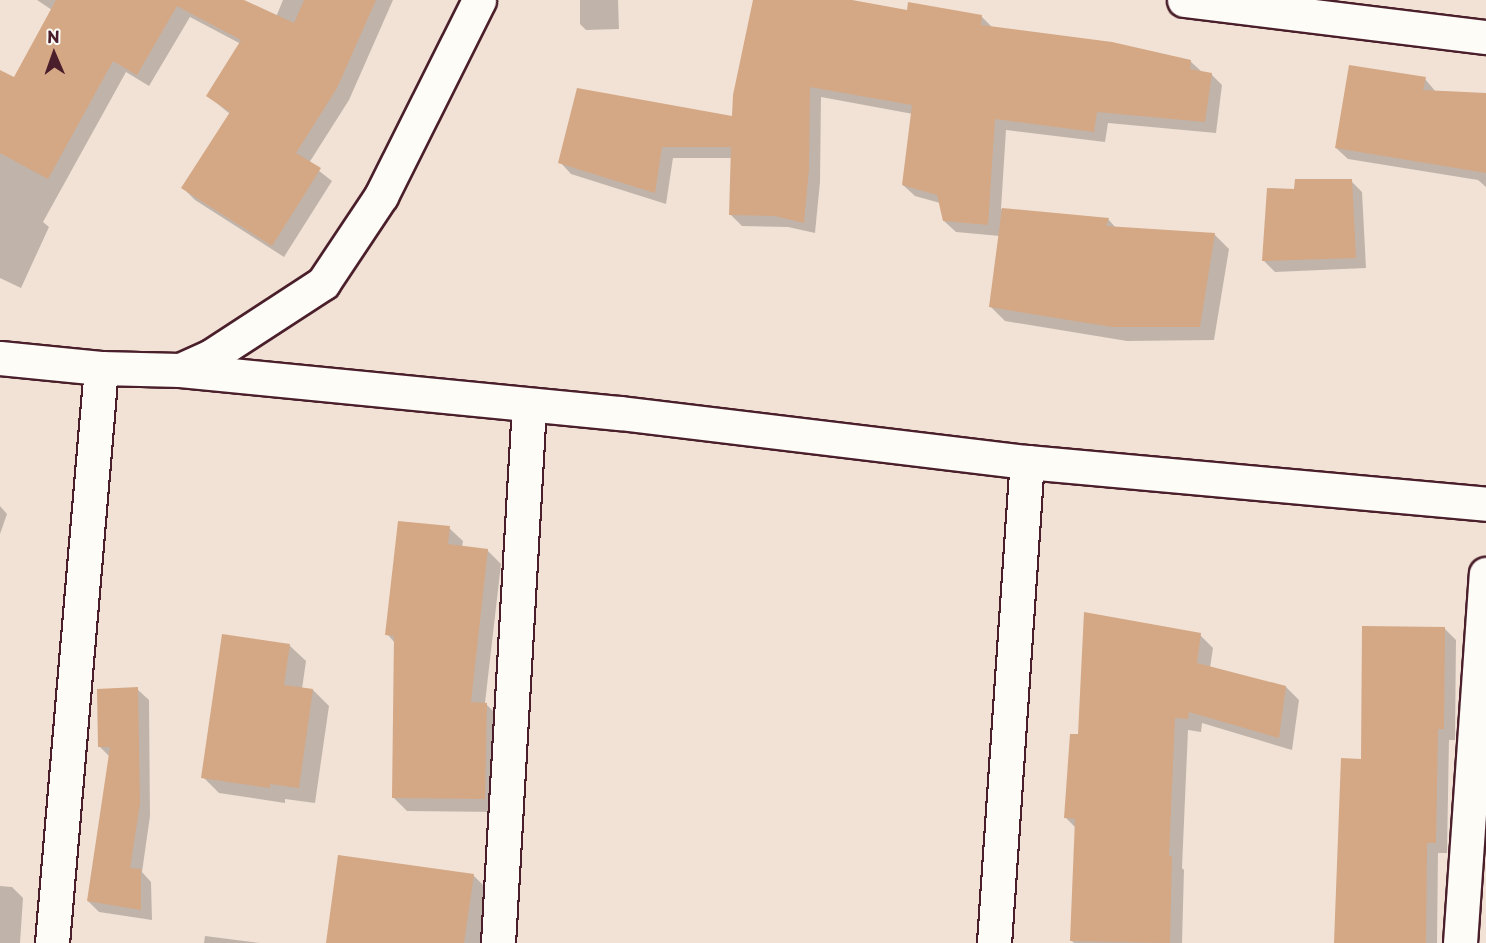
<!DOCTYPE html>
<style>
body{margin:0}
#map{position:relative;width:1486px;height:943px;overflow:hidden;background:#f1e2d5;font-family:"Playpen Sans",sans-serif}
div>[style]{position:absolute}
[style*='--x']{left:calc(var(--x)*1px);top:calc(var(--y)*1px);width:calc(var(--w)*1px);rotate:calc(var(--a)*1deg)}
.shadow>*{inset:0;background:#0003}
.building>*{inset:0;background:#d4a785}
.roads{filter:drop-shadow(2px 0 #4a1f2b) drop-shadow(-2px 0 #4a1f2b) drop-shadow(0 2px #4a1f2b) drop-shadow(0 -2px #4a1f2b)}
.minor>*{height:33px;margin:-16.5px;padding:0 16.5px;transform-origin:16.5px;border-radius:16.5px;background:#fdfcf7}
span{translate:-50% -50%;white-space:nowrap;text-align:center;line-height:1.15;-webkit-text-stroke:4.5px #fdfcf7;paint-order:stroke}
.north{position:absolute;left:24px;top:24px;width:60px;height:60px;-webkit-text-stroke:4px #fdfcf7;paint-order:stroke;rotate:358deg;font-size:16px;font-weight:700;line-height:24px;text-align:center;color:#4a1f2b}
.north::after{content:'';display:block;margin:auto;width:21px;height:27px;background:#4a1f2b;clip-path:polygon(50% 0,100% 100%,50% 72%,0 100%)}
</style>
<div id="map">
<div class="shadow">
<div style="clip-path:polygon(37px 0,240px 0,276px 17px,283px 0,393px 0,349px 100px,309px 163px,332px 181px,284px 257px,195px 200px,183px 188px,230px 114px,208px 96px,241px 44px,190px 17px,149px 86px,126px 72px,43px 222px,49px 227px,21px 288px,0 278px,0 72px,14px 79px,52px 10px)"></div>
<div style="clip-path:polygon(580px 0,618px 0,619px 29px,586px 30px,580px 24px)"></div>
<div style="clip-path:polygon(754px 0,843px 0,908px 12px,981px 16px,993px 28px,1190px 61px,1202px 72px,1211px 74px,1222px 85px,1216px 133px,1108px 123px,1105px 142px,1006px 130px,1001px 209px,1108px 219px,1116px 228px,1215px 235px,1229px 249px,1214px 340px,1127px 341px,1005px 321px,991px 307px,1000px 236px,956px 232px,944px 221px,940px 203px,915px 196px,903px 185px,913px 114px,821px 97px,820px 182px,815px 233px,788px 227px,742px 226px,731px 215px,732px 158px,673px 158px,666px 204px,571px 174px,560px 162px,734px 117px)"></div>
<div style="clip-path:polygon(1425px 79px,1436px 92px,1486px 95px,1486px 187px,1478px 180px,1348px 159px,1336px 148px)"></div>
<div style="clip-path:polygon(1351px 181px,1362px 192px,1366px 268px,1275px 272px,1263px 260px,1296px 190px)"></div>
<div style="clip-path:polygon(0 506px,7px 514px,0 534px)"></div>
<div style="clip-path:polygon(449px 528px,463px 541px,462px 547px,487px 550px,501px 564px,485px 703px,500px 718px,499px 812px,407px 811px,393px 797px,395px 643px,387px 634px)"></div>
<div style="clip-path:polygon(1444px 628px,1456px 640px,1455px 740px,1449px 740px,1447px 853px,1438px 853px,1437px 943px,1336px 943px)"></div>
<div style="clip-path:polygon(1200px 635px,1213px 648px,1210px 668px,1286px 687px,1299px 700px,1292px 750px,1202px 723px,1201px 732px,1188px 730px,1182px 868px,1184px 870px,1182px 943px,1074px 943px,1072px 941px,1076px 828px,1065px 817px,1079px 735px)"></div>
<div style="clip-path:polygon(289px 645px,306px 661px,302px 689px,313px 690px,329px 706px,315px 803px,285px 799px,285px 803px,219px 793px,203px 777px)"></div>
<div style="clip-path:polygon(137px 689px,149px 700px,150px 816px,142px 872px,151px 882px,152px 920px,99px 912px,88px 901px,110px 757px,99px 746px)"></div>
<div style="clip-path:polygon(473px 875px,489px 891px,482px 943px,335px 943px)"></div>
<div style="clip-path:polygon(0 886px,12px 887px,23px 898px,20px 943px,0 943px)"></div>
<div style="clip-path:polygon(205px 936px,260px 943px,204px 943px)"></div>
</div>
<div class="building">
<div style="clip-path:polygon(56px 0,244px 0,294px 23px,304px 0,376px 0,337px 88px,296px 153px,321px 168px,272px 246px,181px 188px,230px 112px,206px 96px,241px 40px,177px 6px,137px 75px,113px 61px,48px 179px,0 153px,0 70px,14px 77px)"></div>
<div style="clip-path:polygon(753px 0,852px 0,907px 10px,908px 2px,982px 15px,981px 25px,1112px 42px,1191px 60px,1190px 69px,1212px 73px,1205px 122px,1097px 112px,1094px 132px,995px 119px,988px 225px,943px 221px,937px 195px,902px 185px,912px 105px,810px 87px,809px 169px,804px 223px,775px 216px,729px 215px,731px 147px,662px 147px,655px 193px,558px 163px,577px 88px,732px 116px,733px 95px)"></div>
<div style="clip-path:polygon(1349px 65px,1426px 77px,1423px 90px,1486px 93px,1486px 173px,1335px 148px)"></div>
<div style="clip-path:polygon(1295px 179px,1352px 179px,1356px 258px,1262px 261px,1267px 188px,1294px 189px)"></div>
<div style="clip-path:polygon(1002px 208px,1109px 218px,1106px 226px,1215px 233px,1200px 327px,1112px 327px,989px 307px)"></div>
<div style="clip-path:polygon(398px 521px,450px 526px,448px 544px,488px 549px,471px 702px,487px 703px,485px 799px,392px 798px,394px 636px,385px 635px)"></div>
<div style="clip-path:polygon(1084px 612px,1201px 633px,1197px 663px,1286px 686px,1279px 738px,1189px 712px,1188px 719px,1175px 718px,1169px 856px,1172px 856px,1170px 943px,1070px 941px,1075px 819px,1064px 818px,1070px 734px,1078px 734px)"></div>
<div style="clip-path:polygon(1362px 626px,1445px 627px,1444px 729px,1438px 729px,1436px 843px,1427px 843px,1426px 943px,1334px 943px,1341px 758px,1361px 759px)"></div>
<div style="clip-path:polygon(222px 634px,290px 644px,284px 685px,313px 689px,299px 788px,270px 784px,270px 788px,201px 778px)"></div>
<div style="clip-path:polygon(138px 687px,140px 804px,130px 868px,141px 869px,141px 910px,87px 901px,110px 747px,98px 747px,97px 689px)"></div>
<div style="clip-path:polygon(338px 855px,474px 874px,464px 943px,326px 943px)"></div>
</div>
<div class="roads">
<div class="minor">
<div style="--x:1184;--y:0;--w:304;--a:7"></div>
<div style="--x:0;--y:358;--w:101;--a:5.7"></div>
<div style="--x:101;--y:368;--w:79;--a:1.5"></div>
<div style="--x:180;--y:370;--w:443;--a:5.6"></div>
<div style="--x:621;--y:413;--w:409;--a:6.9"></div>
<div style="--x:1027;--y:462;--w:461;--a:5.2"></div>
<div style="--x:180;--y:370;--w:34;--a:-24"></div>
<div style="--x:211;--y:356;--w:134;--a:-33.1"></div>
<div style="--x:323;--y:283;--w:105;--a:-56.3"></div>
<div style="--x:381;--y:196;--w:219;--a:-63.4"></div>
<div style="--x:52;--y:943;--w:577;--a:-85.13"></div>
<div style="--x:498;--y:943;--w:539;--a:-86.7"></div>
<div style="--x:994;--y:943;--w:482;--a:-86.1"></div>
<div style="--x:1460;--y:943;--w:370;--a:-86"></div>
</div>
</div>
<div class="north">N</div>
</div>
